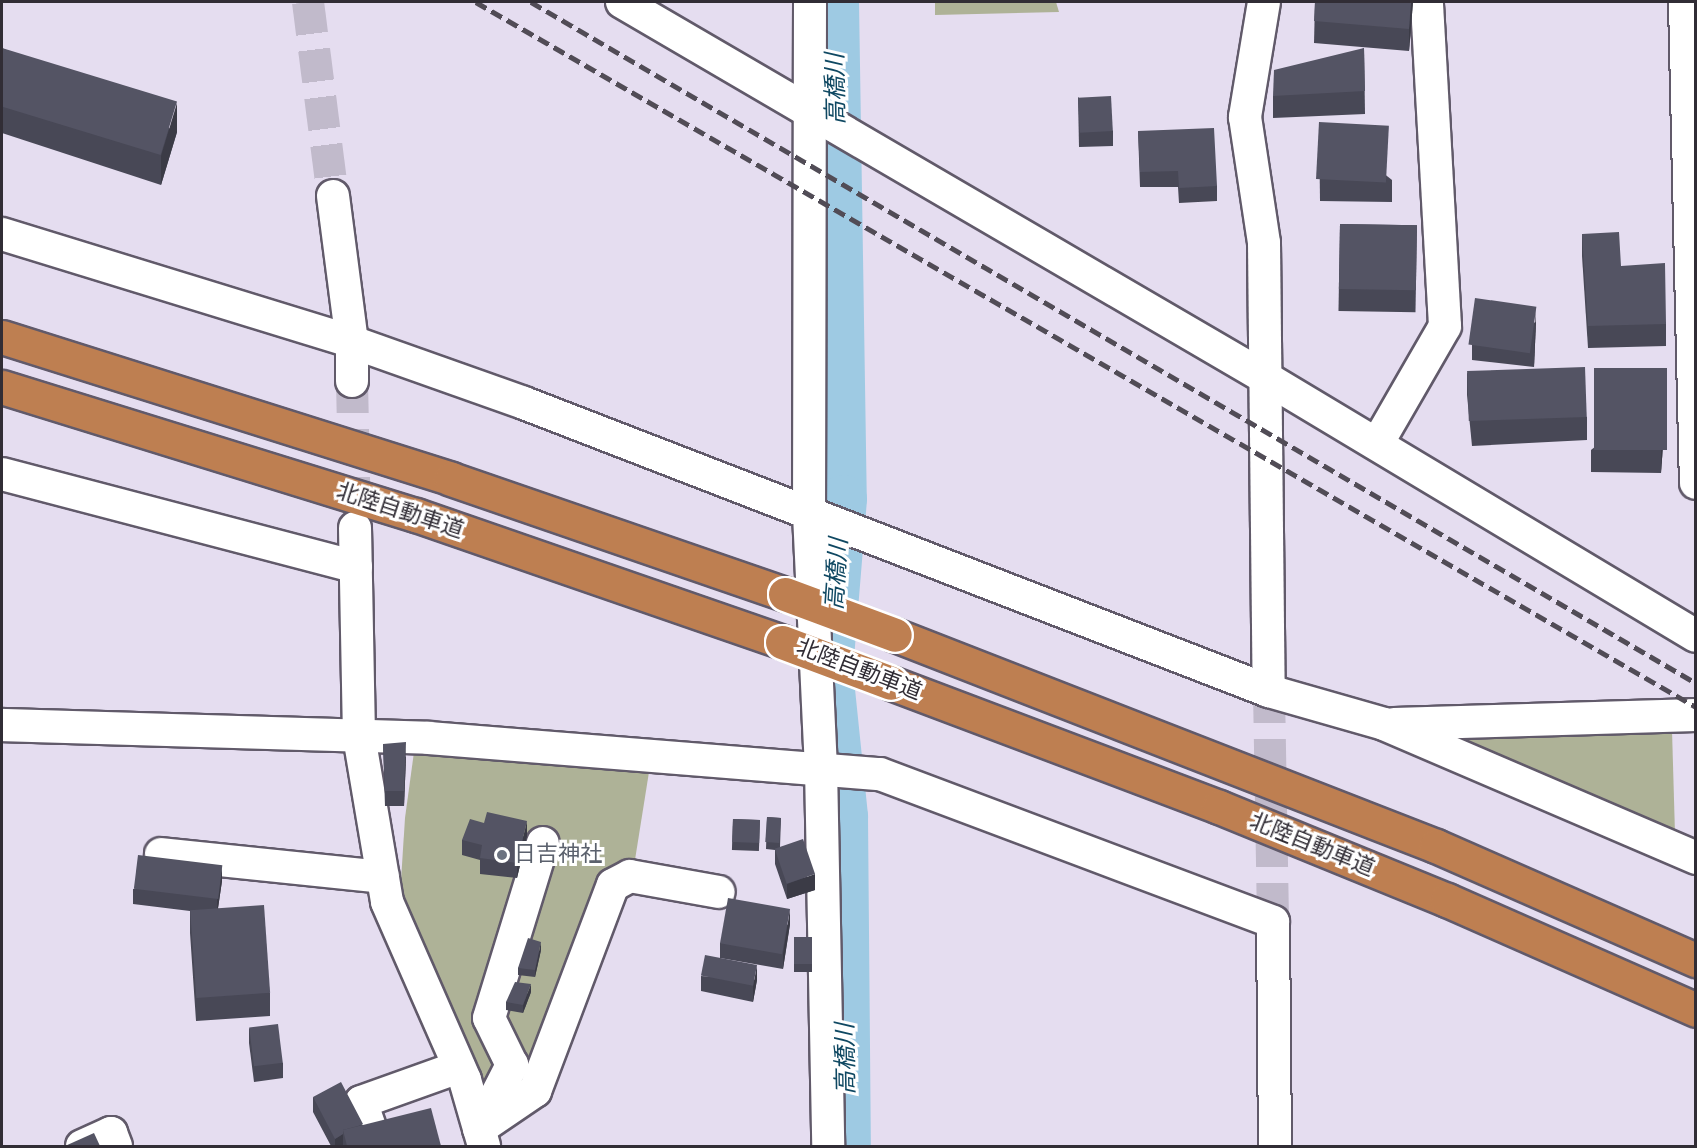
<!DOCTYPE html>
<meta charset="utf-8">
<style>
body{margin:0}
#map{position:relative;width:1697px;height:1148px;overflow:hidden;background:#e5ddf0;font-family:Karla,"Noto Sans JP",sans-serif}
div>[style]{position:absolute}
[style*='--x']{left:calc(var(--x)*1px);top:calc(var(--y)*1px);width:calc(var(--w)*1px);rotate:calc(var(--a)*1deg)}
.green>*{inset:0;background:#aeb297}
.river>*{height:48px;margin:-24px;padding:0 24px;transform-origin:24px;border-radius:24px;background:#9ecae3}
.minor-tunnel>*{height:32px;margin-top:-16px;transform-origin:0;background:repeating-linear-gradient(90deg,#c1bacb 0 32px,transparent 0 48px)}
.roads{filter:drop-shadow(2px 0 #615a6a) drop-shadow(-2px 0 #615a6a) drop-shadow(0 2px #615a6a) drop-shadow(0 -2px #615a6a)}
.minor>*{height:32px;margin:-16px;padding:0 16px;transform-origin:16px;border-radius:16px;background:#fff}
.highway>*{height:33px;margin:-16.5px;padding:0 16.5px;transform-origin:16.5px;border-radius:16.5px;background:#be7f51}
.rail>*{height:4.5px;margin-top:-2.25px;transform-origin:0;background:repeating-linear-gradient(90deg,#514c56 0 12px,transparent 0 18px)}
.bridges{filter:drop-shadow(2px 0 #fff) drop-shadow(-2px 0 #fff) drop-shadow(0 2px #fff) drop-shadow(0 -2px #fff)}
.highway-bridge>*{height:33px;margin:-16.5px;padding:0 16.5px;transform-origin:16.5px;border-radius:16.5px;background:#be7f51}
.wall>*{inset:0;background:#484856;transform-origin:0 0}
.shaded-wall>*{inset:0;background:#3b3b46}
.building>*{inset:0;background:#545464;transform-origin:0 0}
.dots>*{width:16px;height:16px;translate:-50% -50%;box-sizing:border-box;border:3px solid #fff;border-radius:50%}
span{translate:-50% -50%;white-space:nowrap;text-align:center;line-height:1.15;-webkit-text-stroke:6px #fff;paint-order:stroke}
.street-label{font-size:22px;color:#312d35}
.worship-label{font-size:22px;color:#5b616d}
.left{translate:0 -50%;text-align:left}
.water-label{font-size:24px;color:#0f4862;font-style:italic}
.frame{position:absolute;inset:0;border:3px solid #312d35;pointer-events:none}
</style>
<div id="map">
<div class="green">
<div style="clip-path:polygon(935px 2px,1056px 2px,1059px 12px,935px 15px)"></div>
<div style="clip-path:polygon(1672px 730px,1675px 834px,1451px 739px)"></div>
<div style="clip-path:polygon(414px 752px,649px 772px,634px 866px,554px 1090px,499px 1128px,400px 896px,405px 818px)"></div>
</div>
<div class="river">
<div style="--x:835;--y:2;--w:497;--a:89.1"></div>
<div style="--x:843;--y:499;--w:173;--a:94.7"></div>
<div style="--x:829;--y:671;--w:147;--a:84.1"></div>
<div style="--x:844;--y:817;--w:329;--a:89.5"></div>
</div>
<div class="minor-tunnel">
<div style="--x:308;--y:2;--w:196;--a:82.7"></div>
<div style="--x:352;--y:381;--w:140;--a:88.8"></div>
<div style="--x:1269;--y:691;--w:231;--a:89"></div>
</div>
<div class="roads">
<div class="minor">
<div style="--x:622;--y:2;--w:746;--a:30.28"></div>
<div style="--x:1266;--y:378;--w:501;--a:30.96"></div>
<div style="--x:810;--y:2;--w:512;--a:90.11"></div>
<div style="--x:809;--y:514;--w:253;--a:87.3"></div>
<div style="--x:821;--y:767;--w:379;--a:88.9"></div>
<div style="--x:1264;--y:2;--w:117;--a:99.4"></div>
<div style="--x:1245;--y:117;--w:127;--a:81.4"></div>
<div style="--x:1264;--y:243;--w:448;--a:89.4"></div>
<div style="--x:1685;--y:2;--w:481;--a:88.7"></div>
<div style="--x:333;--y:196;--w:147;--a:82.6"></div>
<div style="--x:352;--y:342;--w:39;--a:90"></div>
<div style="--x:2;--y:234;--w:366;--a:17.1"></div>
<div style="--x:352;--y:342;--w:182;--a:19.5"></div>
<div style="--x:524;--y:403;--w:799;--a:21.14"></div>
<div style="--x:1269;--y:691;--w:120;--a:16"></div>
<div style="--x:1384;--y:724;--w:340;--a:23.2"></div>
<div style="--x:1377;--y:444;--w:136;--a:-60"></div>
<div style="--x:1445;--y:326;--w:324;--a:-93.2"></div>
<div style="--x:2;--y:474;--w:366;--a:14.7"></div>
<div style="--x:355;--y:528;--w:208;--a:88.9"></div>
<div style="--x:359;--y:736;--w:168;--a:80.4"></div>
<div style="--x:387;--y:902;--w:194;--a:66.3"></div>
<div style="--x:465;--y:1080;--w:69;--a:73.9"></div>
<div style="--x:1394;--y:724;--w:302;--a:-1.7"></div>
<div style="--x:2;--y:725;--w:427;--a:1.7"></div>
<div style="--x:429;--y:738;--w:452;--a:4.6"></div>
<div style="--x:880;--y:774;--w:420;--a:20.6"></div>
<div style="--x:1273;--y:922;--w:224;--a:89.5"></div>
<div style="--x:161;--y:854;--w:223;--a:5.9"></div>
<div style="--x:481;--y:1125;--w:68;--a:-62.7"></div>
<div style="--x:512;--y:1065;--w:52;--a:-116.1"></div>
<div style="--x:489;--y:1018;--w:183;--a:-72.9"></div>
<div style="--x:479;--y:1129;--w:68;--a:-34.2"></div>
<div style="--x:535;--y:1091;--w:220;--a:-69.3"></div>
<div style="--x:613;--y:885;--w:19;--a:-28"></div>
<div style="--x:630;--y:876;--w:90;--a:10.2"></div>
<div style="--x:374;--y:1139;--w:39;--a:-109"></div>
<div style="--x:361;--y:1102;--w:104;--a:-19.7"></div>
<div style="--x:82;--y:1146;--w:32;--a:-24"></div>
<div style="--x:111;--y:1133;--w:14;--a:69"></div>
</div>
<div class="highway">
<div style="--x:2;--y:337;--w:471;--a:17.5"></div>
<div style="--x:451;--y:479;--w:353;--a:19"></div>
<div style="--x:2;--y:387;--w:433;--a:17.2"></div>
<div style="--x:416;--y:515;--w:387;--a:19.1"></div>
<div style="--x:895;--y:635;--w:581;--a:21.31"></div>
<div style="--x:1436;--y:846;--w:284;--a:23.7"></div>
<div style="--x:891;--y:683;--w:351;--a:20.7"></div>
<div style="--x:1219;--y:807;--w:246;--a:22.2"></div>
<div style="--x:1447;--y:900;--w:272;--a:23.8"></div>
</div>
</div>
<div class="rail">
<div style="--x:476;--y:2;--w:1409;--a:30.02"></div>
<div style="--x:531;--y:2;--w:1349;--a:30.31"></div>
</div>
<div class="bridges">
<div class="highway-bridge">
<div style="--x:785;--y:594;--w:117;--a:20.4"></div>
<div style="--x:782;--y:642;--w:116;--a:20.6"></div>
</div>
</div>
<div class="wall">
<div style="clip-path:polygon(1315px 2px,1413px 2px,1409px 51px,1314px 43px)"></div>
<div style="clip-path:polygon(2px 48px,177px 132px,161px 185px,2px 133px)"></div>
<div style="clip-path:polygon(1364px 48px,1365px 114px,1273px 118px,1273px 96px)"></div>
<div style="clip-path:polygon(1078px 97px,1113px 131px,1113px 146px,1079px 147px)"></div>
<div style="clip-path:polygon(1319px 122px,1392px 180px,1392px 202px,1320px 201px)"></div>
<div style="clip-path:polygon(1138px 131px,1217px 186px,1217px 201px,1179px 203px,1178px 187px,1140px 187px)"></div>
<div style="left:1340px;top:224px;width:77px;height:87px;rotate:1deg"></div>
<div style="clip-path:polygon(1582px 234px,1621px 266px,1666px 324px,1666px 346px,1588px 348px,1582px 256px)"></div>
<div style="clip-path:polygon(1536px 322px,1534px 367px,1472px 360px,1472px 345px)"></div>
<div style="clip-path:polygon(1467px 373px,1587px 417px,1587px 440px,1472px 446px,1467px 395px)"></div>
<div style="clip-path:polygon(1667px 390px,1661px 473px,1591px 472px,1591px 450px)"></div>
<div style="clip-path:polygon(383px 744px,406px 757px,404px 806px,385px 806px)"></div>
<div style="clip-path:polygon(767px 817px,781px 818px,780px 847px,815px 890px,787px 899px,775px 864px,775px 850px,766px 849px)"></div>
<div style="left:733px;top:819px;width:27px;height:31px;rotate:2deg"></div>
<div style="clip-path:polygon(527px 836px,517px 878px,480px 874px,480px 860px,462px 855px,462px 840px)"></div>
<div style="clip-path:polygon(222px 881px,218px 908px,270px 993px,270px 1016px,196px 1021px,190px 933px,190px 911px,133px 904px,133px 889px)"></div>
<div style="clip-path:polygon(790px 924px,783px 969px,720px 958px,720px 943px)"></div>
<div style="left:794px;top:937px;width:18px;height:35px"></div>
<div style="clip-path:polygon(541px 950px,535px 977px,518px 975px,518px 968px)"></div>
<div style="clip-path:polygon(701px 976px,757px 980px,753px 1002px,701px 991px)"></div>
<div style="clip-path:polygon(531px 992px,523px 1013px,506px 1010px,506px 1002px)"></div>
<div style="clip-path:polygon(249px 1028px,283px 1063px,283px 1078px,254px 1082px,249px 1043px)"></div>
<div style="clip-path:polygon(313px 1097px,363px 1125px,441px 1146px,331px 1146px,313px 1112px)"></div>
</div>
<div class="shaded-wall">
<div style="clip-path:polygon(1411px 2px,1413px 2px,1409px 51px,1409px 29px)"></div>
<div style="clip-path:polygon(177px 103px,177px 132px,161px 185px,161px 156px)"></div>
<div style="clip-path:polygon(1536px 307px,1536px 322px,1534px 367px,1534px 352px)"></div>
<div style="clip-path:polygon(1667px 368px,1667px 390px,1661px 473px,1661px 451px)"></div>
<div style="clip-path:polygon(406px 742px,406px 757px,404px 806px,404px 791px)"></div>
<div style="clip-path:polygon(527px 821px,527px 836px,517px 878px,517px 863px)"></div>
<div style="clip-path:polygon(222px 866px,222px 881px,217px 915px,217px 900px)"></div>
<div style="clip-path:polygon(815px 874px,815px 890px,787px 899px,787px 884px)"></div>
<div style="clip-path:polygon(790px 909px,790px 924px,783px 969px,783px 954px)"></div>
<div style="clip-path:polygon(541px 942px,541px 950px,535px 977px,535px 970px)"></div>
<div style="clip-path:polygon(757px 965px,757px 980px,753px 1002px,753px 987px)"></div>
<div style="clip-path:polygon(531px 984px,531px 992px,523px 1013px,523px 1005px)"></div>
<div style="clip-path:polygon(343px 1134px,343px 1146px,335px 1146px,335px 1139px)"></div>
</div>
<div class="building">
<div style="clip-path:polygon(1315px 2px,1411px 2px,1409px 29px,1314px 21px)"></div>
<div style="left:2px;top:48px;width:183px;height:56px;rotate:17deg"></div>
<div style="clip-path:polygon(1364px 48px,1365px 91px,1273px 96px,1274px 70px)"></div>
<div style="left:1111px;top:96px;width:35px;height:33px;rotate:87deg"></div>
<div style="left:1319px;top:122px;width:70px;height:57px;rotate:3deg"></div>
<div style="clip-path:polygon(1214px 128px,1217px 186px,1179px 188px,1178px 171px,1140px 172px,1138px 131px)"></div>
<div style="left:1340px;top:224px;width:77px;height:65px;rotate:1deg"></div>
<div style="clip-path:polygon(1619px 232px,1621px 266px,1665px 263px,1666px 324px,1588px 326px,1582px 234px)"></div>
<div style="left:1475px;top:298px;width:62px;height:47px;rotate:8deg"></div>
<div style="left:1585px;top:367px;width:50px;height:118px;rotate:88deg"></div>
<div style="left:1594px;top:368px;width:73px;height:82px"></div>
<div style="clip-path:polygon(406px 742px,404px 791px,385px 791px,383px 744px)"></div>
<div style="clip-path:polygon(487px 812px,527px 821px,517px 863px,480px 858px,482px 845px,462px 840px,470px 819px,484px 823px)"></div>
<div style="left:767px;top:817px;width:14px;height:25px;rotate:4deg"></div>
<div style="left:733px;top:819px;width:27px;height:23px;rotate:2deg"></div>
<div style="left:803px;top:839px;width:37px;height:30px;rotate:71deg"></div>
<div style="left:138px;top:855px;width:85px;height:34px;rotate:7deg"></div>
<div style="left:728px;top:898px;width:63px;height:46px;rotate:10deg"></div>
<div style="left:264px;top:905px;width:88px;height:74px;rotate:86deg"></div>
<div style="left:794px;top:937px;width:18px;height:27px"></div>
<div style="clip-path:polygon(528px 938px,541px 942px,535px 970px,518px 968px)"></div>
<div style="left:705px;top:955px;width:53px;height:21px;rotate:11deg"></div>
<div style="clip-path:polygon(515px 982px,531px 984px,523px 1005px,506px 1002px)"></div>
<div style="left:278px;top:1024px;width:39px;height:29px;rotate:83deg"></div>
<div style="clip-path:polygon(341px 1082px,363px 1124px,358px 1126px,343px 1130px,343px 1134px,335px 1139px,313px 1097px)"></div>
<div style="clip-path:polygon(431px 1108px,441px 1146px,347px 1146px,343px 1130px)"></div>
<div style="clip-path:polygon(94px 1133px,100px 1146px,65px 1146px)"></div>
</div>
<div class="dots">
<div style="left:502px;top:855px;background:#6b7280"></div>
</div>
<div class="street-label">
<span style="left:400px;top:511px;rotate:18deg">北陸自動車道</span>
<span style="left:859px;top:670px;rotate:21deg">北陸自動車道</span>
<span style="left:1312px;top:845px;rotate:22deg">北陸自動車道</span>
</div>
<div class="worship-label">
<span class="left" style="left:514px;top:855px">日吉神社</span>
</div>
<div class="water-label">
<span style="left:836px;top:89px;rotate:-91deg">高橋川</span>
<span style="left:837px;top:574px;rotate:-86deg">高橋川</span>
<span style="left:846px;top:1059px;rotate:-91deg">高橋川</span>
</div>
<div class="frame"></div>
</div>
